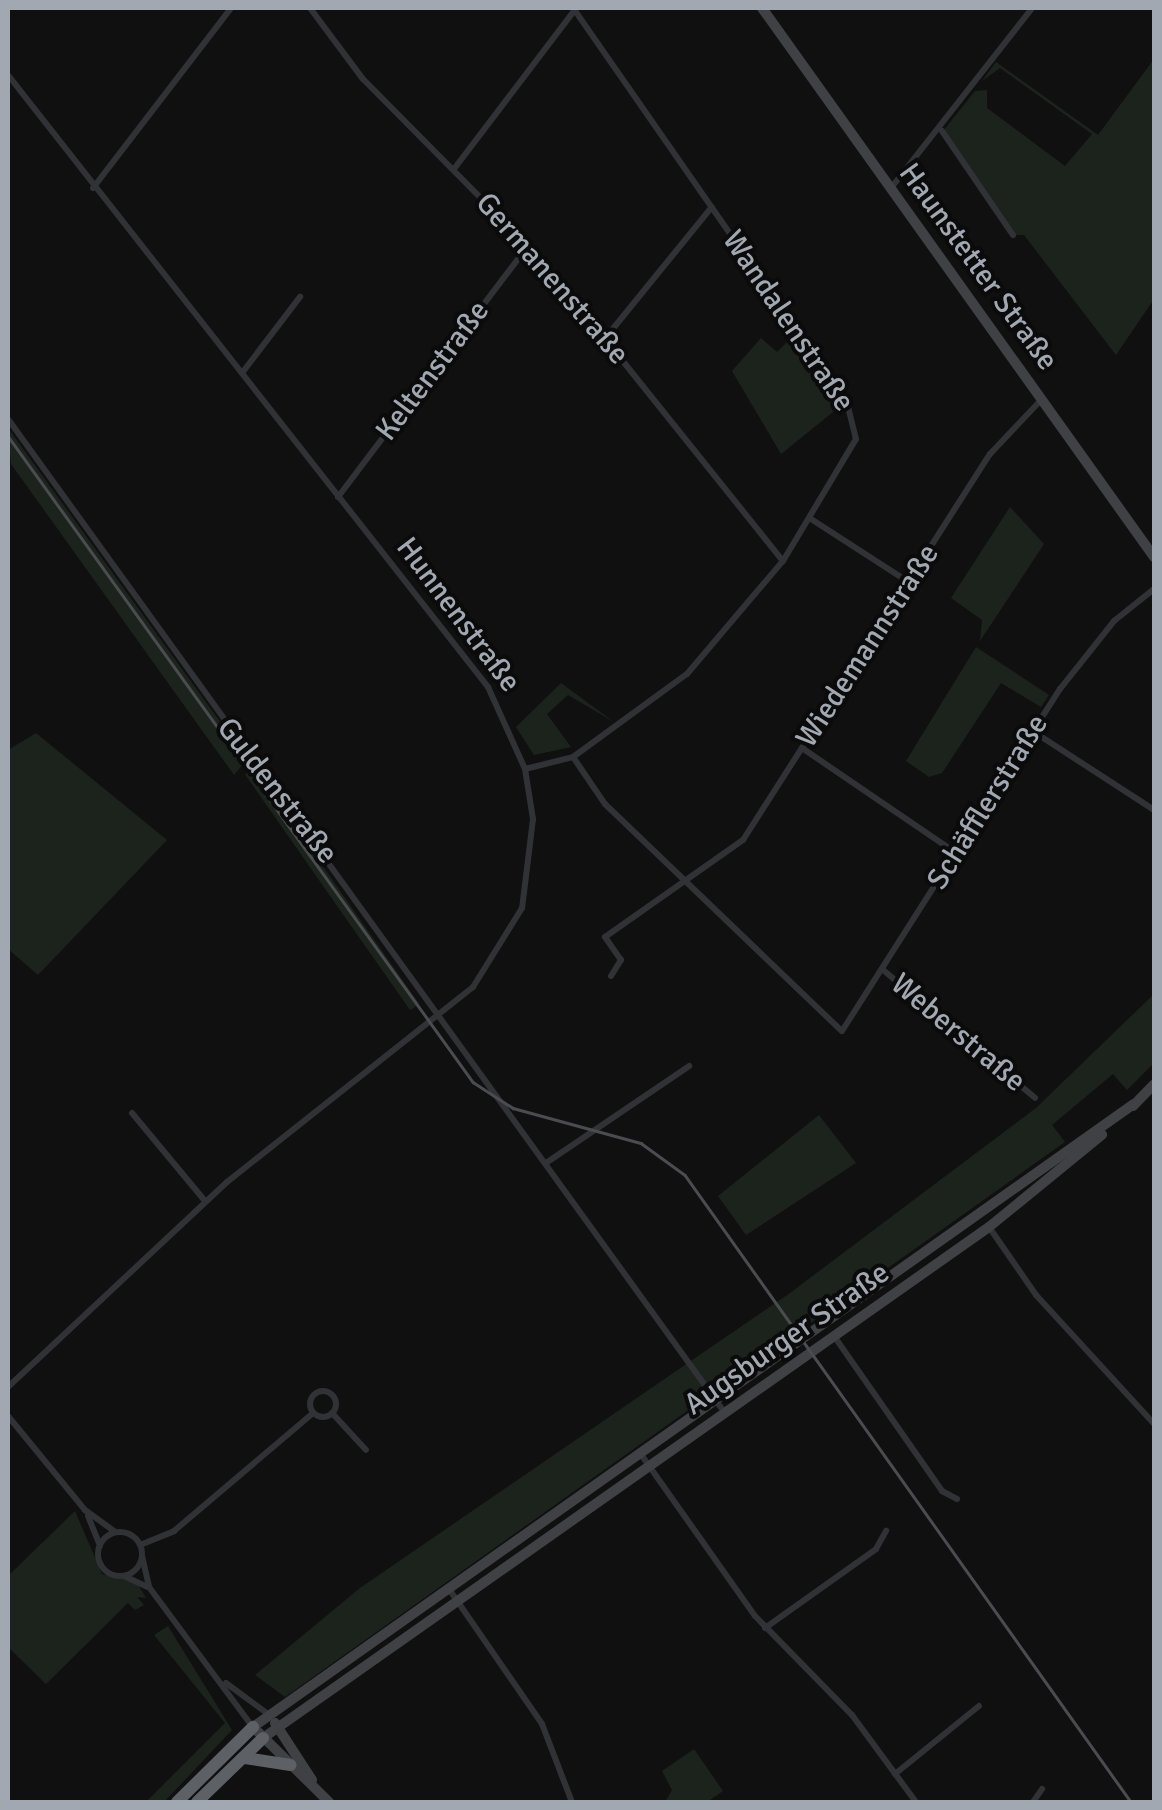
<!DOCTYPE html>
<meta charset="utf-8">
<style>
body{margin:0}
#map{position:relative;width:1162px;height:1810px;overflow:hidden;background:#101011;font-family:Signika,sans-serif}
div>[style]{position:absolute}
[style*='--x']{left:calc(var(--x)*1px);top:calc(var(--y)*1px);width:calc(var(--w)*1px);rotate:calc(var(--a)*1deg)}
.green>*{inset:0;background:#1c231d;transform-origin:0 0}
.street>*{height:6px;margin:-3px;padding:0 3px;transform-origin:3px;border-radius:3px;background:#313236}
.street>.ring{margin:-3px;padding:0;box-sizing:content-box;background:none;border:6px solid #313236;border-radius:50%}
.secondary>*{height:10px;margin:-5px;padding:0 5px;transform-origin:5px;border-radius:5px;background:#3f4145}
.highway>*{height:12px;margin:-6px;padding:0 6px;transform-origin:6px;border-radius:6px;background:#5d6166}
.tram>*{height:2.5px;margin:-1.25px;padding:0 1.25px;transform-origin:1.25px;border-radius:1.25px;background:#4a4c50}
span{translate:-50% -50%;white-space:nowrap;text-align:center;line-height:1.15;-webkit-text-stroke:8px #0b0b0c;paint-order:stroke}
.street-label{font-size:30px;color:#a2a8b1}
.frame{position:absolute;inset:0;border:10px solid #a2a8b1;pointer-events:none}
</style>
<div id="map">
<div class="green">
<div style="clip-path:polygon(1154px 59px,1154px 299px,1116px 355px,1024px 235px,1013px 235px,943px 131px,975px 91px,987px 90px,987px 108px,1065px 166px,1092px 134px,1000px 68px,982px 81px,996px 62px,1098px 135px)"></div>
<div style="clip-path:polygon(761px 338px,777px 352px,787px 342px,802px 353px,838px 408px,781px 454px,732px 371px)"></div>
<div style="clip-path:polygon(8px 428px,247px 759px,234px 775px,11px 464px)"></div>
<div style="clip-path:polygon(1010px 507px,1044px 544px,980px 641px,982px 620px,951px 598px)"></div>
<div style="clip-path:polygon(976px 647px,1049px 695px,1041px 707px,1001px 683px,942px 773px,929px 777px,906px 761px)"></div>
<div style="clip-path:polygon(561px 683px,614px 722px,568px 695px,547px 714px,571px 747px,534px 755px,516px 727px)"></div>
<div style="clip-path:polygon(36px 733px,167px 840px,38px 975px,8px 949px,8px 750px)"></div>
<div style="left:254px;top:768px;width:288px;height:11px;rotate:55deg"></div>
<div style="clip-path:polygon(1154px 994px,1154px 1063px,1127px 1090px,1113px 1074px,1052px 1125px,1065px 1142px,285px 1697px,255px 1675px,360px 1588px,790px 1293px,1036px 1108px)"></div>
<div style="clip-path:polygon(819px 1115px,856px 1163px,746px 1235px,718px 1196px)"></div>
<div style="clip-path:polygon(75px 1511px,102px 1574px,136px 1581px,146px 1598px,137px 1597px,144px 1605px,135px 1610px,128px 1603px,46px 1684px,8px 1647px,8px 1576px)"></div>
<div style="clip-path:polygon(168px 1626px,232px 1730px,164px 1802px,146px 1802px,225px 1723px,154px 1635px)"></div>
<div style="clip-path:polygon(694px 1749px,723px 1791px,707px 1802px,665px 1802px,672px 1790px,662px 1771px)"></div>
</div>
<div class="street">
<div style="--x:310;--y:8;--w:89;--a:53.3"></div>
<div style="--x:363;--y:79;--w:253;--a:45.3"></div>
<div style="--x:541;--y:259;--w:387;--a:51.3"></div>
<div style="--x:8;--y:75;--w:778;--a:51.89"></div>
<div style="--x:488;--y:687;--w:90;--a:65.7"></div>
<div style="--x:525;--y:769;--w:51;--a:80.9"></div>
<div style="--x:533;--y:819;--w:90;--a:97"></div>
<div style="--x:522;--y:908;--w:93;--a:121.8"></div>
<div style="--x:473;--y:987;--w:314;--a:141.6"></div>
<div style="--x:227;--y:1182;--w:300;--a:136.9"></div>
<div style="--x:942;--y:131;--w:126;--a:55.7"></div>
<div style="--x:454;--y:169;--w:202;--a:-52.8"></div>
<div style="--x:93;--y:188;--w:227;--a:-52.5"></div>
<div style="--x:891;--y:188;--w:229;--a:-51.9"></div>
<div style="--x:607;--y:336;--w:166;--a:-50.9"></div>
<div style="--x:242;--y:373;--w:96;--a:-52.7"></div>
<div style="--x:8;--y:419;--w:1226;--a:54.2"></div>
<div style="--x:338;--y:497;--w:315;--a:-52.9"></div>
<div style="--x:811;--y:519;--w:118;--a:32.9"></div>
<div style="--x:1034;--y:732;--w:143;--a:33"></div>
<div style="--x:802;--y:748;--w:186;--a:34.3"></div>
<div style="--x:573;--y:757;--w:57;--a:55.8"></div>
<div style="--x:605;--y:804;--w:328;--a:43.8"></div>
<div style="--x:842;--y:1031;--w:406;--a:-57.5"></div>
<div style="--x:1060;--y:689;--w:87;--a:-51.5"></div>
<div style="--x:1114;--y:621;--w:51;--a:-38.7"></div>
<div style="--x:525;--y:769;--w:49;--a:-14"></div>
<div style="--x:573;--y:757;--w:141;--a:-36.1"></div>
<div style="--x:687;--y:674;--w:148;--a:-49.7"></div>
<div style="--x:783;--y:561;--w:142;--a:-59.1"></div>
<div style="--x:856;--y:439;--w:38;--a:-104"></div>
<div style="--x:847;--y:402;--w:480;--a:-124.8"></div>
<div style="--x:882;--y:969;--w:200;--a:40.1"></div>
<div style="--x:611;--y:976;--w:19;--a:-58"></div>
<div style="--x:621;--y:960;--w:28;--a:-125"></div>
<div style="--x:605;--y:937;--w:169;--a:-35.1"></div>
<div style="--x:743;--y:840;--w:458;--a:-57.4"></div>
<div style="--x:990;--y:454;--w:74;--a:-46.6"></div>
<div style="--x:132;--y:1113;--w:114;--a:50.3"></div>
<div style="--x:546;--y:1163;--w:173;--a:-34.1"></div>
<div style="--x:989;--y:1227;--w:83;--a:55.3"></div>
<div style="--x:1036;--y:1295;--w:175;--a:47.5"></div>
<div style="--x:834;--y:1336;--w:189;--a:55.1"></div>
<div style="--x:942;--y:1491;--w:17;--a:28"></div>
<div class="ring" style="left:310px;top:1391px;width:20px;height:20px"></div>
<div style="--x:332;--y:1413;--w:50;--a:47.4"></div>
<div style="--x:8;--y:1416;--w:122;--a:50.7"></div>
<div style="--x:85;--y:1510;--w:37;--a:36"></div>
<div style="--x:640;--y:1453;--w:199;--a:54.8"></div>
<div style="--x:755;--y:1616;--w:139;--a:45.6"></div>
<div style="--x:852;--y:1715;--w:108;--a:53.7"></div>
<div style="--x:88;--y:1516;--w:32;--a:68"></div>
<div class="ring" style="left:98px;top:1532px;width:38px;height:38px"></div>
<div style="--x:140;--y:1545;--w:37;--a:-22"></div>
<div style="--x:174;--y:1531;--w:182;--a:-40.3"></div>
<div style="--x:142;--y:1556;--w:32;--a:77"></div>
<div style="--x:149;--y:1587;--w:173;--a:53.5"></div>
<div style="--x:124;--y:1576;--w:26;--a:25"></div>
<div style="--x:449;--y:1589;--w:164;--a:55.4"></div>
<div style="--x:542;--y:1724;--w:84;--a:69"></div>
<div style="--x:765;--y:1628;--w:136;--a:-35.4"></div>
<div style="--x:876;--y:1549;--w:21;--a:-61"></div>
<div style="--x:226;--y:1683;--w:52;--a:36.4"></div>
<div style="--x:895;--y:1774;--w:108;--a:-39"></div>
<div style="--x:1033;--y:1802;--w:16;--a:-55"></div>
</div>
<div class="secondary">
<div style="--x:762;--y:8;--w:675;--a:54.47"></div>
<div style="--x:1133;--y:1106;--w:30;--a:-46"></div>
<div style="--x:275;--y:1723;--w:68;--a:57"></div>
<div style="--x:263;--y:1738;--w:888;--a:-35.14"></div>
<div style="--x:989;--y:1227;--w:146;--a:-39.2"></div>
<div style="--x:329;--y:1802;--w:107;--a:-135.4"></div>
<div style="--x:253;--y:1727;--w:1079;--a:-35.27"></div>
</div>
<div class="highway">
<div style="--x:245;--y:1758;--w:46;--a:8.8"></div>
<div style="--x:177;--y:1802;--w:107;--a:-44.6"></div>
<div style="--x:197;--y:1802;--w:92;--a:-44.1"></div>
</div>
<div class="tram">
<div style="--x:8;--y:436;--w:796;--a:54.25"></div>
<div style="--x:473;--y:1082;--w:48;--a:33"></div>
<div style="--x:513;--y:1108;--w:133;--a:15.3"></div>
<div style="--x:641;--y:1143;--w:54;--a:36"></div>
<div style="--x:685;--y:1175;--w:769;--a:54.57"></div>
</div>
<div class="street-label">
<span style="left:978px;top:267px;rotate:54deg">Haunstetter Straße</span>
<span style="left:552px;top:279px;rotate:49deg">Germanenstraße</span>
<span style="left:788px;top:321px;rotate:56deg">Wandalenstraße</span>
<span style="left:433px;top:371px;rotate:-53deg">Keltenstraße</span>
<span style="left:458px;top:615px;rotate:53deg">Hunnenstraße</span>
<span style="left:868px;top:646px;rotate:-57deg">Wiedemannstraße</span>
<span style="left:277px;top:791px;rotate:52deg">Guldenstraße</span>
<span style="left:988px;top:802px;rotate:-58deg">Schäfflerstraße</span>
<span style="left:958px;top:1033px;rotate:40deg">Weberstraße</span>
<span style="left:787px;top:1339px;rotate:-35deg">Augsburger Straße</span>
</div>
<div class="frame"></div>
</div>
